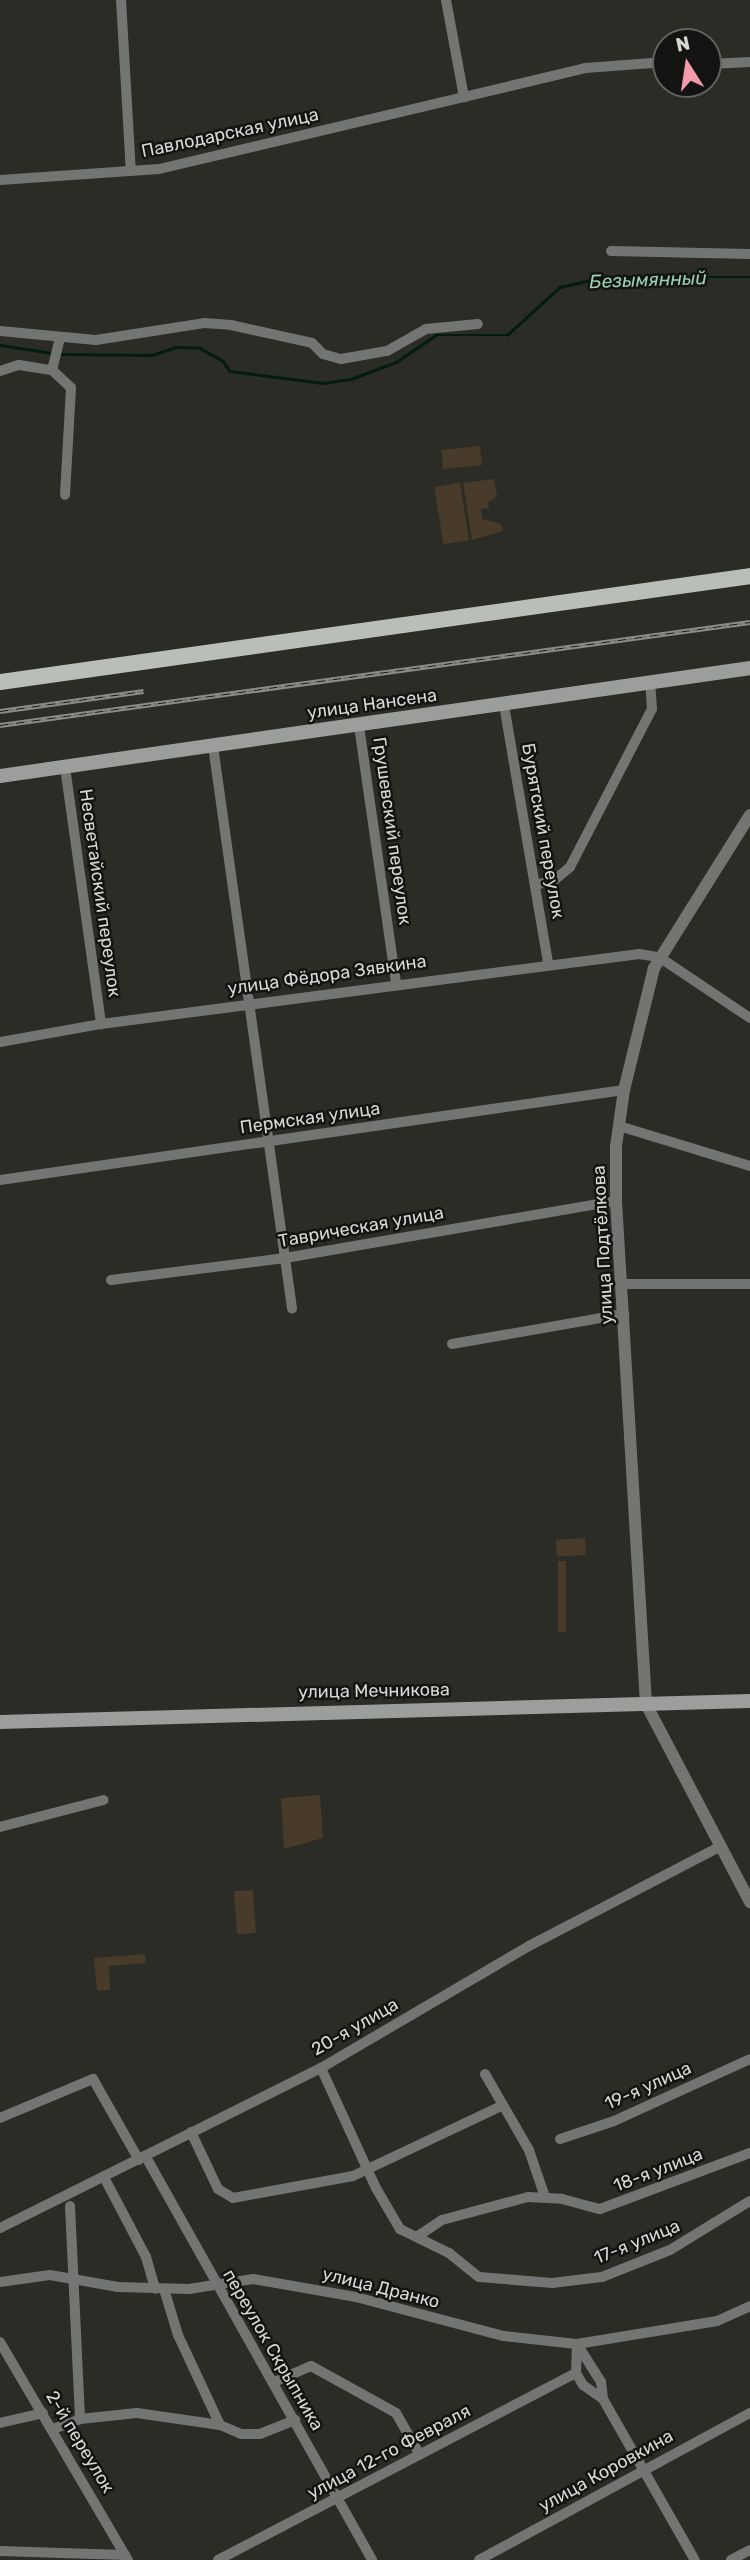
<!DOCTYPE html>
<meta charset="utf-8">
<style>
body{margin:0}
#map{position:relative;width:750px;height:2560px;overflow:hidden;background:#2a2c25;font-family:Rubik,sans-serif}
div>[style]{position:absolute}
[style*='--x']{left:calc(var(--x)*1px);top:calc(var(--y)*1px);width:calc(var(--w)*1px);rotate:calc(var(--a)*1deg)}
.green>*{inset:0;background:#493b29;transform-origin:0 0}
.stream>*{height:2.5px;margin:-1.25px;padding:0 1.25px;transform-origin:1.25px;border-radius:1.25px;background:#021c0f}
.minor>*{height:10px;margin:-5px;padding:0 5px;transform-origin:5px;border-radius:5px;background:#727572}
.tertiary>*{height:12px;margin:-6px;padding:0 6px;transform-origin:6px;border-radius:6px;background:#727572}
.secondary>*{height:14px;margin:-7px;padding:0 7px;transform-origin:7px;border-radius:7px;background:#9b9e9a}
.primary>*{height:16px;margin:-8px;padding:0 8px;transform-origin:8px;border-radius:8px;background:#babeb8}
.rail>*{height:5px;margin-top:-2.5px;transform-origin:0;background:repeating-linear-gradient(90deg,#131411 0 8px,#8b8c87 0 16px);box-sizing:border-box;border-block:2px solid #8b8c87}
span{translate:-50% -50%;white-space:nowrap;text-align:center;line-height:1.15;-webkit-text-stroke:5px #131411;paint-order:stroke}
.street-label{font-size:18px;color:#d7d8d4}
.water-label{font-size:19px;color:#9ad1b3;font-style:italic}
.north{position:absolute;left:652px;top:28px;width:70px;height:70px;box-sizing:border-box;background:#131411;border:2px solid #61625f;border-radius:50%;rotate:348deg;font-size:19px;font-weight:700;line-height:28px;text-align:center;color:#d7d8d4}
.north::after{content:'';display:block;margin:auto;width:24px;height:32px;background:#f39aab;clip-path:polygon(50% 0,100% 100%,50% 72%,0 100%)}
</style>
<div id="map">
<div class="green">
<div style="left:480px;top:446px;width:19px;height:39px;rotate:84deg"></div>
<div style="clip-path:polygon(494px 479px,497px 496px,488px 502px,489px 508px,481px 509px,482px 519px,501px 524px,503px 531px,472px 540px,463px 483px)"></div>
<div style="left:460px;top:483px;width:58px;height:26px;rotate:81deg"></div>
<div style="left:585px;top:1538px;width:17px;height:29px;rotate:87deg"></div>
<div style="left:558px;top:1561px;width:8px;height:71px"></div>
<div style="clip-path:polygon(320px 1795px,323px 1838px,284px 1849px,281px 1798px)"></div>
<div style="left:253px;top:1890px;width:43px;height:19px;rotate:86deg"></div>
<div style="clip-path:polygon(145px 1954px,146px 1963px,109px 1966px,110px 1990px,97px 1991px,94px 1958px)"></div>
</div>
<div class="stream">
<div style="--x:0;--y:345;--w:53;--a:8.7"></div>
<div style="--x:59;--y:354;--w:93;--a:0.6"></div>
<div style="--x:152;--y:355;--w:26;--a:-18"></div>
<div style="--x:177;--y:347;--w:23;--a:2"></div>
<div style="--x:200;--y:348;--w:26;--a:29"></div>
<div style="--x:223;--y:361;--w:12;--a:55"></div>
<div style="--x:230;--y:371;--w:93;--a:7.4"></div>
<div style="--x:322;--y:383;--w:29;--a:-8"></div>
<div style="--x:351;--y:379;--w:48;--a:-20.7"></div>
<div style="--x:396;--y:362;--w:48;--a:-34"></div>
<div style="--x:436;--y:335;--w:71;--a:0"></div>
<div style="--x:507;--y:335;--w:72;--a:-42.2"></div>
<div style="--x:560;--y:287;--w:22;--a:-13"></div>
<div style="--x:581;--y:282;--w:29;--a:-10"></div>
<div style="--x:610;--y:277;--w:140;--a:0"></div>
</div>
<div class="minor">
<div style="--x:121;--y:0;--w:171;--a:86.7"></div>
<div style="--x:446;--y:0;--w:99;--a:79.5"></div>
<div style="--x:708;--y:64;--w:42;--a:-2.7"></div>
<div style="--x:0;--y:180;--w:159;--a:-4"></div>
<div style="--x:159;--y:169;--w:438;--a:-13.3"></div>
<div style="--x:585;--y:68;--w:81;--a:-4.2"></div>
<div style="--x:611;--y:251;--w:139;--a:1.2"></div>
<div style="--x:0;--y:331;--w:96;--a:5.4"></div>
<div style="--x:96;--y:340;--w:109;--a:-8.9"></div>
<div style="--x:204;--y:323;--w:27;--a:4"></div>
<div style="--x:231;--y:325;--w:83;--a:12.5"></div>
<div style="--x:312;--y:343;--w:16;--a:45"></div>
<div style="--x:323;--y:354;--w:19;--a:16"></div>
<div style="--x:341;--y:359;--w:47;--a:-9.9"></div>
<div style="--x:387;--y:351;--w:45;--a:-29.4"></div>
<div style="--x:426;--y:329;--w:52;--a:-5.5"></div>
<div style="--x:52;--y:370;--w:32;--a:-76"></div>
<div style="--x:0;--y:371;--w:20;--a:-18"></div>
<div style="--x:19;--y:365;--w:33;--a:9"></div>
<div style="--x:52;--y:370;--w:26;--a:43"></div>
<div style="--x:71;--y:388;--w:107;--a:93.2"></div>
<div style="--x:504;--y:705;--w:262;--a:80.3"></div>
<div style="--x:359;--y:726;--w:260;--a:81.8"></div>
<div style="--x:213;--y:746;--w:568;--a:82"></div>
<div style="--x:65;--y:767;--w:260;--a:82"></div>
<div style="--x:535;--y:885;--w:18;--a:-13"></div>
<div style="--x:553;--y:881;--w:22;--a:-39"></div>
<div style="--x:570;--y:867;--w:178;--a:-62.6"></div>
<div style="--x:652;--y:709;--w:27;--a:-94"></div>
<div style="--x:0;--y:1042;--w:103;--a:-10.1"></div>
<div style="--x:101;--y:1024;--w:543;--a:-7.41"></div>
<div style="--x:639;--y:954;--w:20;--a:9"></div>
<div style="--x:659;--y:957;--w:110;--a:33.8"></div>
<div style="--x:619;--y:1126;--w:137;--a:17"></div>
<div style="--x:0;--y:1180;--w:630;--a:-8.21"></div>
<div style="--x:111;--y:1280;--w:175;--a:-7.2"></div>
<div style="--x:285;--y:1258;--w:336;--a:-9.8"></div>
<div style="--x:622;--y:1284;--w:128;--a:0"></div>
<div style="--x:452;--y:1344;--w:175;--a:-9.9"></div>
<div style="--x:0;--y:1827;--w:107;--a:-14.6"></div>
<div style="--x:321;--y:2068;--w:132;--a:65.4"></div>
<div style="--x:376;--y:2188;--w:48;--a:59.7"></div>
<div style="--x:400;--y:2229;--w:55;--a:26.1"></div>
<div style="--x:449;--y:2253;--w:38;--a:39"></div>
<div style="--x:479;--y:2277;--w:73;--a:4.7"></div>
<div style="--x:552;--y:2283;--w:50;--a:-6.8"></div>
<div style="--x:602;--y:2277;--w:73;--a:-21.7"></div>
<div style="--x:670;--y:2250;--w:94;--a:-31.5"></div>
<div style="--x:485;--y:2074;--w:88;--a:59.9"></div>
<div style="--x:529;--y:2150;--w:50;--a:71.2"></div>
<div style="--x:0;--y:2118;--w:101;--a:-22.8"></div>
<div style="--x:93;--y:2079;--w:93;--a:60.4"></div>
<div style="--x:191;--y:2132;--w:63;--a:64.7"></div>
<div style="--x:218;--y:2189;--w:17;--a:31"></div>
<div style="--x:233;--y:2198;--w:122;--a:-10.4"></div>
<div style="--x:353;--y:2176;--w:164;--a:-25.3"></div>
<div style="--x:560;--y:2139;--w:57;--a:-18.4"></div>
<div style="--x:614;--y:2121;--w:149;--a:-24.5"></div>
<div style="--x:146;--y:2157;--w:462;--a:60.7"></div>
<div style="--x:105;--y:2179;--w:88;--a:62.3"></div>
<div style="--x:146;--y:2257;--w:33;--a:74"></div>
<div style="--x:70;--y:2206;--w:213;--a:87.3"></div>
<div style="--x:0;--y:2228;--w:359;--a:-26.5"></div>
<div style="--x:321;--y:2068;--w:241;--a:-30.4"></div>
<div style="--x:529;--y:1946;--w:216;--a:-27.5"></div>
<div style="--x:418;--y:2236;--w:29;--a:-34"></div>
<div style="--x:442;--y:2220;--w:89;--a:-15"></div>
<div style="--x:528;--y:2197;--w:34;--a:3"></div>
<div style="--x:562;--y:2199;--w:39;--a:15"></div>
<div style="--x:600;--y:2209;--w:160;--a:-20.5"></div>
<div style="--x:0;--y:2282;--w:50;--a:-8"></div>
<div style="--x:50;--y:2275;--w:69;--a:10"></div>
<div style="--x:118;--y:2287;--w:71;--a:1.6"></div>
<div style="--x:189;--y:2289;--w:65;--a:-8.9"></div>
<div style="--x:253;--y:2279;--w:105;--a:9.9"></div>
<div style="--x:356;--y:2297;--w:153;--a:14.8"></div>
<div style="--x:504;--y:2336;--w:73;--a:6.3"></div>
<div style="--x:577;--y:2344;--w:142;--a:-9.3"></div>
<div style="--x:717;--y:2321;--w:36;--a:-24"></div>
<div style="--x:164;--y:2289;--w:48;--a:73.1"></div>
<div style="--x:178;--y:2335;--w:99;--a:65"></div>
<div style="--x:0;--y:2342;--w:253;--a:59.6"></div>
<div style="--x:577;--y:2344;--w:45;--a:57.7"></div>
<div style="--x:601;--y:2382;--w:17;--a:83"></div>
<div style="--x:603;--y:2399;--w:185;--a:60.3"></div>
<div style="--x:577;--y:2344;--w:29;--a:92"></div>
<div style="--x:576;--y:2373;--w:14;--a:60"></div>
<div style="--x:583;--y:2385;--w:24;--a:35"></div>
<div style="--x:274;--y:2382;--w:40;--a:-23.4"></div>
<div style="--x:311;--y:2366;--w:97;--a:28.9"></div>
<div style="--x:396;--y:2413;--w:48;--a:60.3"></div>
<div style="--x:0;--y:2423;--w:44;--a:-13.1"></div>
<div style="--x:53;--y:2429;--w:29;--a:-20"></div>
<div style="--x:80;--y:2419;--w:57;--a:-6"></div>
<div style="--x:137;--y:2413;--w:84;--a:8.2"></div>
<div style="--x:220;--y:2425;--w:23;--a:23"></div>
<div style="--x:241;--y:2434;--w:19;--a:0"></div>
<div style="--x:260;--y:2434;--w:38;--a:-22"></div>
<div style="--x:0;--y:2551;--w:125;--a:1.8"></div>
<div style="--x:218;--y:2560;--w:404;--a:-27.6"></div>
<div style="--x:479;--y:2560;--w:308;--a:-28.5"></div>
<div style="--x:731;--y:2560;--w:21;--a:-28"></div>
</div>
<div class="tertiary">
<div style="--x:750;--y:815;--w:181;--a:122.1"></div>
<div style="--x:654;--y:968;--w:126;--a:103.8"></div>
<div style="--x:624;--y:1090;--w:57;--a:98.1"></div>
<div style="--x:616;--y:1146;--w:55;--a:90"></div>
<div style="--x:616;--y:1201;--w:504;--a:86.59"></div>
<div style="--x:646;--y:1704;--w:224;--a:62.3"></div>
</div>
<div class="secondary">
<div style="--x:0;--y:776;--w:758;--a:-8.19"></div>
<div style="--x:0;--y:1722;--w:750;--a:-1.6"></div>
</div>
<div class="primary">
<div style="--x:0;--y:682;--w:757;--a:-8.04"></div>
</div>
<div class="rail">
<div style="--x:0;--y:711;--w:145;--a:-7.9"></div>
<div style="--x:0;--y:725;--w:757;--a:-7.82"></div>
</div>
<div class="street-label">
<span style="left:230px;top:133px;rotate:-12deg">Павлодарская улица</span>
<span style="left:372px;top:704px;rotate:-8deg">улица Нансена</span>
<span style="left:392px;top:831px;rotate:82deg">Грушевский переулок</span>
<span style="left:543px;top:831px;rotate:80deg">Бурятский переулок</span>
<span style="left:100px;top:893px;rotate:82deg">Несветайский переулок</span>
<span style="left:327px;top:975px;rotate:-8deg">улица Фёдора Зявкина</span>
<span style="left:310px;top:1118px;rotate:-8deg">Пермская улица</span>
<span style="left:361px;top:1227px;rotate:-10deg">Таврическая улица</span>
<span style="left:603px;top:1245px;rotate:-93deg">улица Подтёлкова</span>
<span style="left:374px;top:1691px;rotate:-1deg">улица Мечникова</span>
<span style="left:355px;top:2027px;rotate:-30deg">20-я улица</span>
<span style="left:648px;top:2086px;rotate:-24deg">19-я улица</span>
<span style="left:658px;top:2170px;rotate:-21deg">18-я улица</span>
<span style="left:637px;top:2242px;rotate:-22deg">17-я улица</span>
<span style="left:381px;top:2288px;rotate:14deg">улица Дранко</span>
<span style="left:273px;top:2350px;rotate:60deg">переулок Скрыпника</span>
<span style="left:80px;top:2442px;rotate:59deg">2-й переулок</span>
<span style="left:389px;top:2452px;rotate:-28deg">улица 12-го Февраля</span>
<span style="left:606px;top:2471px;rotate:-29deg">улица Коровкина</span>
</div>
<div class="water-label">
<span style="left:648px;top:280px;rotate:-2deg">Безымянный</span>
</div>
<div class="north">N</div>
</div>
